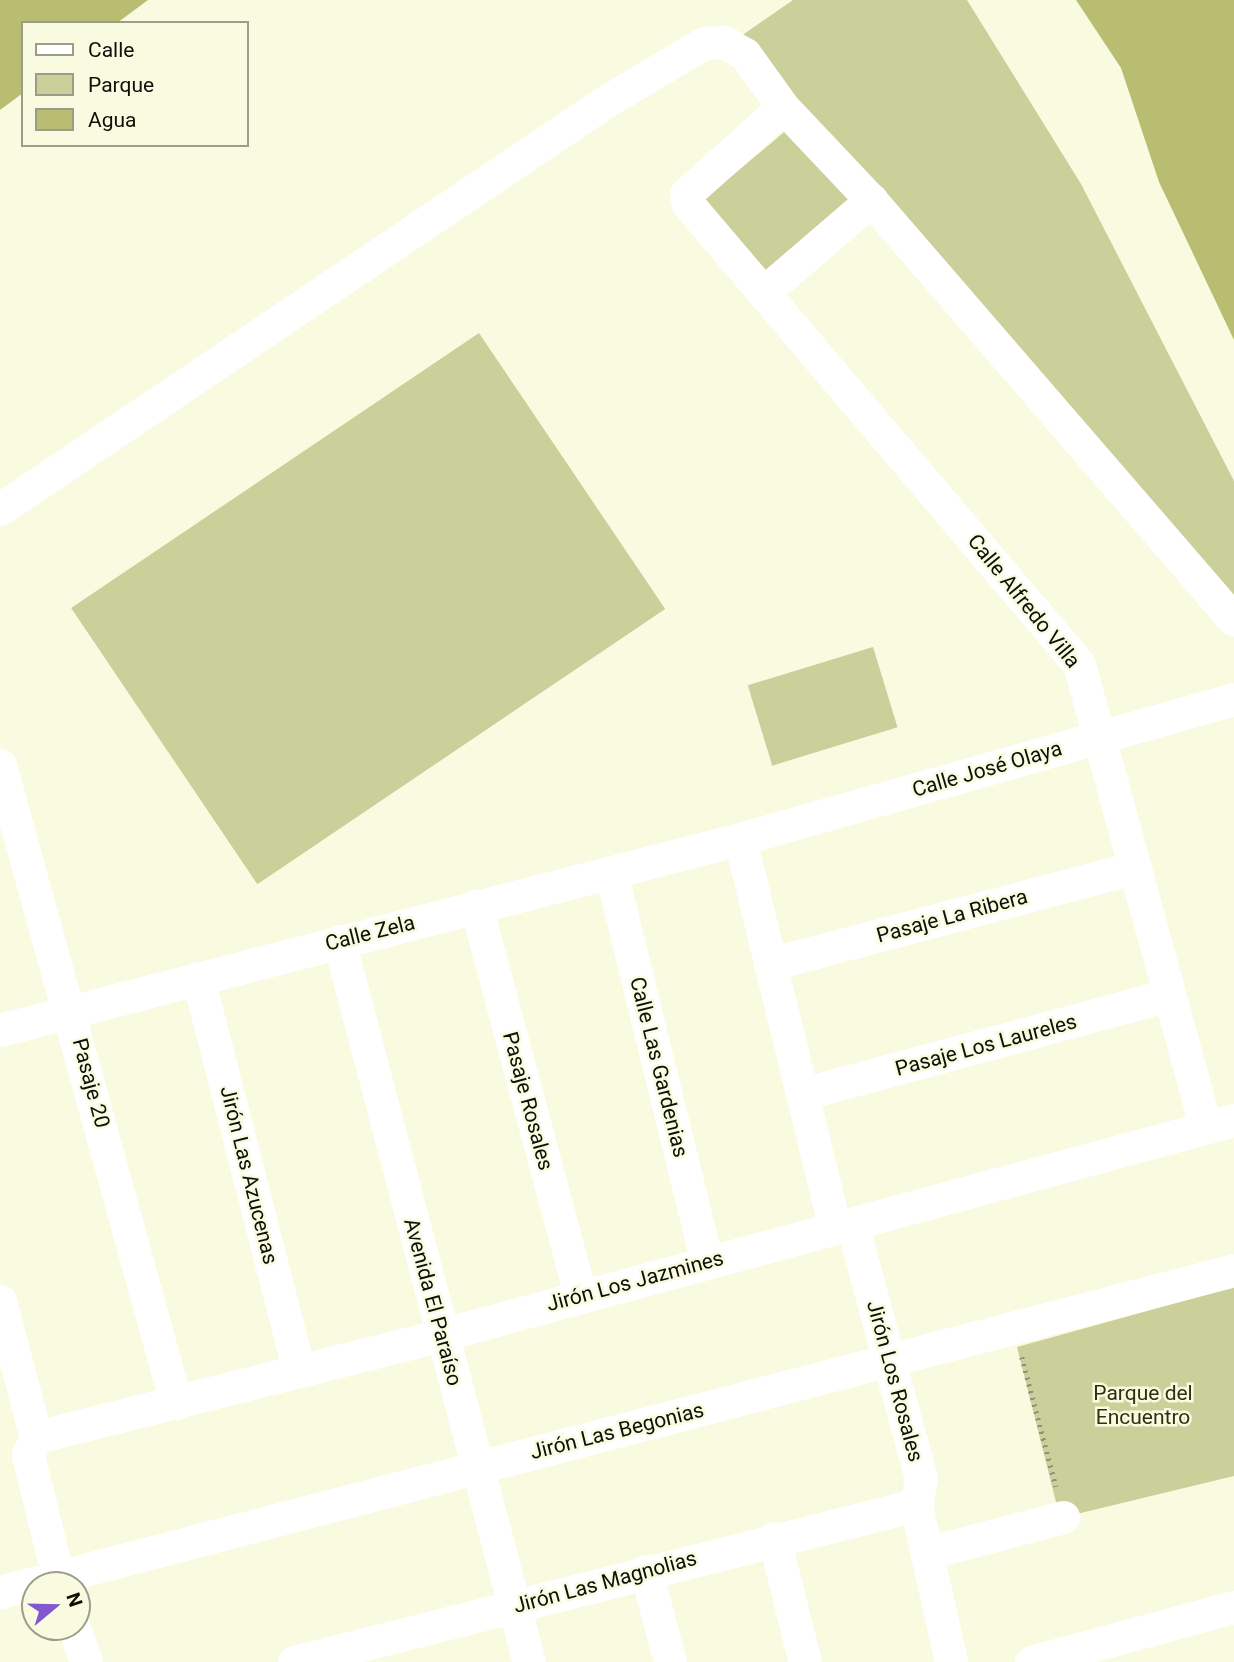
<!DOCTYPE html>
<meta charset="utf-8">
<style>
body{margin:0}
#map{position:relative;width:1234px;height:1662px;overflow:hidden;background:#f9fbe1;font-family:Roboto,sans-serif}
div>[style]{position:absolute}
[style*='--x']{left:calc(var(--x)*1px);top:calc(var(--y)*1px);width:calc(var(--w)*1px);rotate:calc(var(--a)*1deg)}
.green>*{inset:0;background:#cbcf9a;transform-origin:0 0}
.water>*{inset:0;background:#b8bd72}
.path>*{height:4.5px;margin-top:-2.25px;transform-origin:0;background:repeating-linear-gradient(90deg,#8e907d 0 2px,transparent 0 7px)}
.street>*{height:33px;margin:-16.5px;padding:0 16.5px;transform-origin:16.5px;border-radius:16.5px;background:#fff}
span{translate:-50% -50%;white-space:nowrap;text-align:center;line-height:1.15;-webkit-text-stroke:5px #f9fbe1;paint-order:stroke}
.street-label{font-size:21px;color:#0e0f06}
.park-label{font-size:21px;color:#2f300f}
.legend{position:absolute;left:21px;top:21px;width:228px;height:126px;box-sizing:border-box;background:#f9fbe1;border:2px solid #9b9d89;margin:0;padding:9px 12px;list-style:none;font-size:21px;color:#0e0f06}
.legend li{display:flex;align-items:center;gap:14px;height:35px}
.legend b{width:35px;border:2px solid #9b9d89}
.north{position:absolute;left:21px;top:1571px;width:70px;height:70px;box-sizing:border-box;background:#f9fbe1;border:2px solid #9b9d89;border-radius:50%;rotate:71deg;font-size:19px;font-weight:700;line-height:28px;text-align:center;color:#0e0f06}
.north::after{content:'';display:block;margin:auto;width:24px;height:32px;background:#8257d0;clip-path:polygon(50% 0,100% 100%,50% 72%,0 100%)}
</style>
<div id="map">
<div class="green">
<div style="clip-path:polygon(793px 0,967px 0,1081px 184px,1234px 481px,1234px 604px,741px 36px)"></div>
<div style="left:789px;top:128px;width:94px;height:112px;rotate:50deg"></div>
<div style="left:479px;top:333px;width:333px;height:492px;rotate:56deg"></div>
<div style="left:873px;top:647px;width:84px;height:131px;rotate:73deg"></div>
<div style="clip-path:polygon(1234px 1287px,1234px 1476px,1060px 1518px,1017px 1347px)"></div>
</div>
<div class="water">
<div style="clip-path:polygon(0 0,148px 0,117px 23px,23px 23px,23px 93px,0 110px)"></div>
<div style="clip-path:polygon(1076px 0,1234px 0,1234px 340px,1159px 182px,1121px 68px)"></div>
</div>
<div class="path">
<div style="--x:1022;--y:1357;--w:134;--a:75.3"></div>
</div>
<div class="street">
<div style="--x:783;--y:107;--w:130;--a:138.1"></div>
<div style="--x:686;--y:194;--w:10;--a:79"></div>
<div style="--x:688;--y:204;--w:604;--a:49.64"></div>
<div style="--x:1079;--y:664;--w:480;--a:74.7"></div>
<div style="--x:763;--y:293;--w:143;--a:-40.7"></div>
<div style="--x:0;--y:509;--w:729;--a:-33.93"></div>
<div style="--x:605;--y:102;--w:115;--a:-30.8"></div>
<div style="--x:704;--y:43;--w:20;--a:-3"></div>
<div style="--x:724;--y:42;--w:24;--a:30"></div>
<div style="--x:745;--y:54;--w:65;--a:54.4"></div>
<div style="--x:783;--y:107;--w:128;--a:46.6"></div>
<div style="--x:871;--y:200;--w:555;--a:49.16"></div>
<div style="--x:0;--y:765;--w:662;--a:74.58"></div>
<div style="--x:740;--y:839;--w:400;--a:76.3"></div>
<div style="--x:611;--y:872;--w:402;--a:76.2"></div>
<div style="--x:476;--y:906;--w:403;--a:75"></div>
<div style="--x:339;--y:941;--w:746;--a:75.24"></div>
<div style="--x:770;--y:964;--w:376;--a:-14.8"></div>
<div style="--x:198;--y:978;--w:406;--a:75.6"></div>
<div style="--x:0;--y:1030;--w:764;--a:-14.47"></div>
<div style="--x:740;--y:839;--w:513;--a:-15.82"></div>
<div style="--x:802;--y:1094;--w:380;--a:-15.1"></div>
<div style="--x:852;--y:1224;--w:263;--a:74.8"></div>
<div style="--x:921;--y:1478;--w:27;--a:100"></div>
<div style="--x:916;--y:1505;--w:161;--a:77.4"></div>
<div style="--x:0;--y:1301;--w:141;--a:75.2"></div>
<div style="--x:36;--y:1437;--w:20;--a:114"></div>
<div style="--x:28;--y:1455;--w:134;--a:76.2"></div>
<div style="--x:36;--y:1437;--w:418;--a:-14.1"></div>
<div style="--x:441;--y:1335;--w:822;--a:-15.17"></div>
<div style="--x:774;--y:1538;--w:128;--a:76"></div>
<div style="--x:927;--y:1553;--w:141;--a:-14.8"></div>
<div style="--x:646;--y:1571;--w:94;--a:75.2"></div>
<div style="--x:0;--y:1592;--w:1275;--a:-14.62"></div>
<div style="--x:74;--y:1627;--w:37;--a:71"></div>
<div style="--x:294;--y:1662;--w:642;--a:-14.17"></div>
<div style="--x:1031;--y:1662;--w:210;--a:-15.2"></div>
</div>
<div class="street-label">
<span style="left:1024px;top:601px;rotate:51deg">Calle Alfredo Villa</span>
<span style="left:987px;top:769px;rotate:-16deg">Calle José Olaya</span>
<span style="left:952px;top:916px;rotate:-15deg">Pasaje La Ribera</span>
<span style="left:370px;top:933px;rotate:-14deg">Calle Zela</span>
<span style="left:986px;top:1045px;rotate:-15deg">Pasaje Los Laureles</span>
<span style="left:659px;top:1067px;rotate:76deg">Calle Las Gardenias</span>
<span style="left:91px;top:1083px;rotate:75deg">Pasaje 20</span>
<span style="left:528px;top:1101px;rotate:75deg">Pasaje Rosales</span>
<span style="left:249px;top:1175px;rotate:76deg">Jirón Las Azucenas</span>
<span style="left:635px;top:1281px;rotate:-15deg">Jirón Los Jazmines</span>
<span style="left:433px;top:1302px;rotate:75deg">Avenida El Paraíso</span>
<span style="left:895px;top:1381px;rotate:75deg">Jirón Los Rosales</span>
<span style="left:617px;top:1431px;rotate:-14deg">Jirón Las Begonias</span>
<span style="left:605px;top:1582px;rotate:-15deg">Jirón Las Magnolias</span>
</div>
<div class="park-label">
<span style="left:1143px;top:1405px">Parque del<br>Encuentro</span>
</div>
<ul class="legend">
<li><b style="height:9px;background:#fff"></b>Calle</li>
<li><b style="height:19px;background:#cbcf9a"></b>Parque</li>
<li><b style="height:19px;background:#b8bd72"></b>Agua</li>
</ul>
<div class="north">N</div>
</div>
